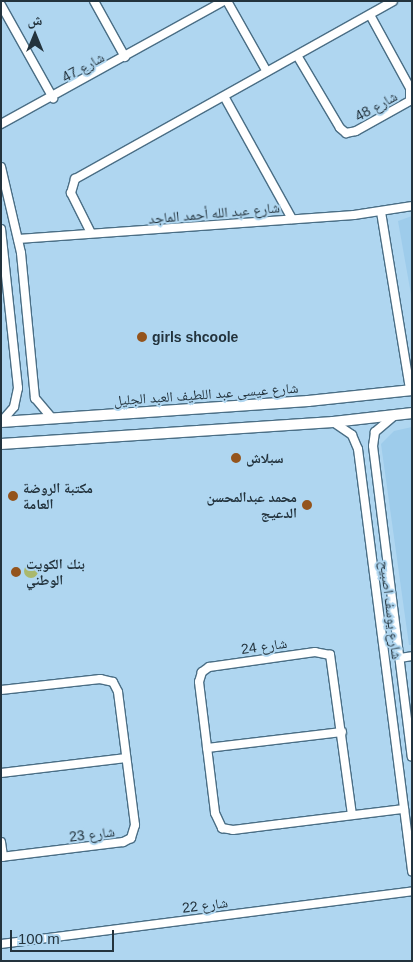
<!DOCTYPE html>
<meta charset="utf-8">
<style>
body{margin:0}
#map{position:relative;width:413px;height:962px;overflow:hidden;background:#afd6f0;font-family:Arial,"Noto Naskh Arabic",sans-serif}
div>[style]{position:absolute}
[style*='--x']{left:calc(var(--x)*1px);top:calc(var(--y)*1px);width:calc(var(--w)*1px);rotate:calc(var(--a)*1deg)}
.built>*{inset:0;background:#9ecceb}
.green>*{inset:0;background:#aab86d}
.round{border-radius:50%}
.roads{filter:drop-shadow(1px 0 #4a6e85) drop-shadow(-1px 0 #4a6e85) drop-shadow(0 1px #4a6e85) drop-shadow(0 -1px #4a6e85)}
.minor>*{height:8px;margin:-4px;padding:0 4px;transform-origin:4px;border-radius:4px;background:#fff}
.major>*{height:10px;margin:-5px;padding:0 5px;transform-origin:5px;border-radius:5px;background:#fff}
.dots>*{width:14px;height:14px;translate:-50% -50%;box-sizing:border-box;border:2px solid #afd6f0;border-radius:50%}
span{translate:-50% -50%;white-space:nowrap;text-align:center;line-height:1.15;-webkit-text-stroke:4px #afd6f0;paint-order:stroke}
.street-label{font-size:14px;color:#23333d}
.poi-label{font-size:14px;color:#23333d;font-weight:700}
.left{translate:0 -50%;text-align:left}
.right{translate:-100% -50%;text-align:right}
.frame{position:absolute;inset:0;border:2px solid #23333d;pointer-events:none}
.north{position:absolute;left:10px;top:10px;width:50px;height:50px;-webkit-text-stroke:4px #afd6f0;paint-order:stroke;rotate:0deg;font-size:14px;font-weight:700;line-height:20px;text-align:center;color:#23333d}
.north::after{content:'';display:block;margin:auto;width:18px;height:22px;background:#23333d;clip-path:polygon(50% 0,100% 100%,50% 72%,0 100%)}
.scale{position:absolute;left:10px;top:930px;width:104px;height:22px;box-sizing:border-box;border:2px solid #23333d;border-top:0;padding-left:6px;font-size:15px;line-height:18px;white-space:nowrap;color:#23333d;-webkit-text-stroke:4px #afd6f0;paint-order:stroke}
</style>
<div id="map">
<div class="built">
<div style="clip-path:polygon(412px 216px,412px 300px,398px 221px)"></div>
<div style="clip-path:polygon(412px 427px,412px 645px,409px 645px,381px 444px,394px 431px)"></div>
</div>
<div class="green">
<div class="round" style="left:24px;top:564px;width:14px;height:14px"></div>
</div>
<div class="roads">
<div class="minor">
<div style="--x:94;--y:1;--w:64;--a:61"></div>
<div style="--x:227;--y:1;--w:81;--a:60.6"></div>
<div style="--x:1;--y:5;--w:107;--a:60.8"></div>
<div style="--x:298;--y:57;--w:82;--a:59.4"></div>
<div style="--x:340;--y:128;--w:8;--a:40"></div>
<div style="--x:346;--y:133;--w:10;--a:-11"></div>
<div style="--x:356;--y:131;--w:62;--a:-29.1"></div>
<div style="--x:410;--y:101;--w:13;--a:-90"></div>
<div style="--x:410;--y:88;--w:83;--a:-118.7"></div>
<div style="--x:225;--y:98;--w:138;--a:61"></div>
<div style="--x:1;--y:124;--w:255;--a:-28.9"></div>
<div style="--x:1;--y:167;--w:88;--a:76.9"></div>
<div style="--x:21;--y:253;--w:146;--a:84.5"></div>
<div style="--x:35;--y:398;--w:26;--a:50"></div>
<div style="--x:381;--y:212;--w:180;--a:80.7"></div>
<div style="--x:1;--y:229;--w:160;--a:83.9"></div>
<div style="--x:18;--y:388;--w:19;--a:102"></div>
<div style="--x:14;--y:407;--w:20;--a:131"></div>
<div style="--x:91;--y:233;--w:45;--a:-116.6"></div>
<div style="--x:71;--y:193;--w:15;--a:-74"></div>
<div style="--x:75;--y:179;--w:364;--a:-29.2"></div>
<div style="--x:18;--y:239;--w:337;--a:-4.1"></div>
<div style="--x:354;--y:215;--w:59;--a:-8.8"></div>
<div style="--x:394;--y:416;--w:25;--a:140"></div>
<div style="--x:375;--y:432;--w:14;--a:98"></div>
<div style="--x:373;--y:446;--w:313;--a:82.9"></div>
<div style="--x:333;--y:422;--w:23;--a:34"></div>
<div style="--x:352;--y:435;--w:15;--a:67"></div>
<div style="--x:358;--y:449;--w:426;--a:82.7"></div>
<div style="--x:400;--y:658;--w:12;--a:-9"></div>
<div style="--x:1;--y:690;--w:100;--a:-6.3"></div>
<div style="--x:100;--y:679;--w:13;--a:13"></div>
<div style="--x:113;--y:682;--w:11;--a:63"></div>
<div style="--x:118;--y:692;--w:134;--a:82.7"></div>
<div style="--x:135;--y:825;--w:14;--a:107"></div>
<div style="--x:131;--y:838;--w:9;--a:153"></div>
<div style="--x:123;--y:842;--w:123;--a:173"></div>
<div style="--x:207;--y:748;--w:136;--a:-6.8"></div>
<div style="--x:1;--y:773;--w:126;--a:-6.8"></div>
<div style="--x:352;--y:815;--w:162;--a:-97.8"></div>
<div style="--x:330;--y:655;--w:15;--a:-169"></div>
<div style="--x:315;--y:652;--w:107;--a:171.9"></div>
<div style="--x:209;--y:667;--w:9;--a:144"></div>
<div style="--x:202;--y:672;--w:10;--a:107"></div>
<div style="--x:199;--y:682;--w:132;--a:83"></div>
<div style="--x:215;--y:813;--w:17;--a:65"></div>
<div style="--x:222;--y:828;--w:11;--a:10"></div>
<div style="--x:233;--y:830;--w:48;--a:-7.1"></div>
<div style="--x:281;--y:824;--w:124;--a:-7"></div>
<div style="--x:1;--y:842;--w:15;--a:82"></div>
<div style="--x:1;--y:944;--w:414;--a:-7.3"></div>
</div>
<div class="major">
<div style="--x:1;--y:422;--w:308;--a:-3.9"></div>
<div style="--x:308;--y:401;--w:105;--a:-6"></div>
<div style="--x:1;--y:444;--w:333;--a:-3.8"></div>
<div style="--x:333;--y:422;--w:80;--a:-6.5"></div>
</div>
</div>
<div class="dots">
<div style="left:142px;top:337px;background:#94541c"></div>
<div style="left:236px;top:458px;background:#94541c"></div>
<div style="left:13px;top:496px;background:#94541c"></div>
<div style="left:307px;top:505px;background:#94541c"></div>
<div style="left:16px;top:572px;background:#94541c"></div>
</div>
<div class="street-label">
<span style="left:83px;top:67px;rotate:-29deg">شارع 47</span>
<span style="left:376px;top:106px;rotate:-29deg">شارع 48</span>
<span style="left:214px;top:213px;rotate:-5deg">شارع عبد الله أحمد الماجد</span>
<span style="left:206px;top:394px;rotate:-4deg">شارع عيسى عبد اللطيف العبد الجليل</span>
<span style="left:391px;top:610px;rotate:83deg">شارع يوسف اصبيح</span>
<span style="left:264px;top:646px;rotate:-8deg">شارع 24</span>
<span style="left:92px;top:834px;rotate:-7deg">شارع 23</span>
<span style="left:205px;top:905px;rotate:-7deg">شارع 22</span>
</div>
<div class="poi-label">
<span class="left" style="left:152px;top:337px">girls shcoole</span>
<span class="left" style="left:246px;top:458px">سبلاش</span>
<span class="left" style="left:23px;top:496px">مكتبة الروضة<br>العامة</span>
<span class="right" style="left:297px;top:505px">محمد عبدالمحسن<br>الدعيج</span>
<span class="left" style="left:26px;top:572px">بنك الكويت<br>الوطني</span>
</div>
<div class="frame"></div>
<div class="north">ش</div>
<div class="scale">100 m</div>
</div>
